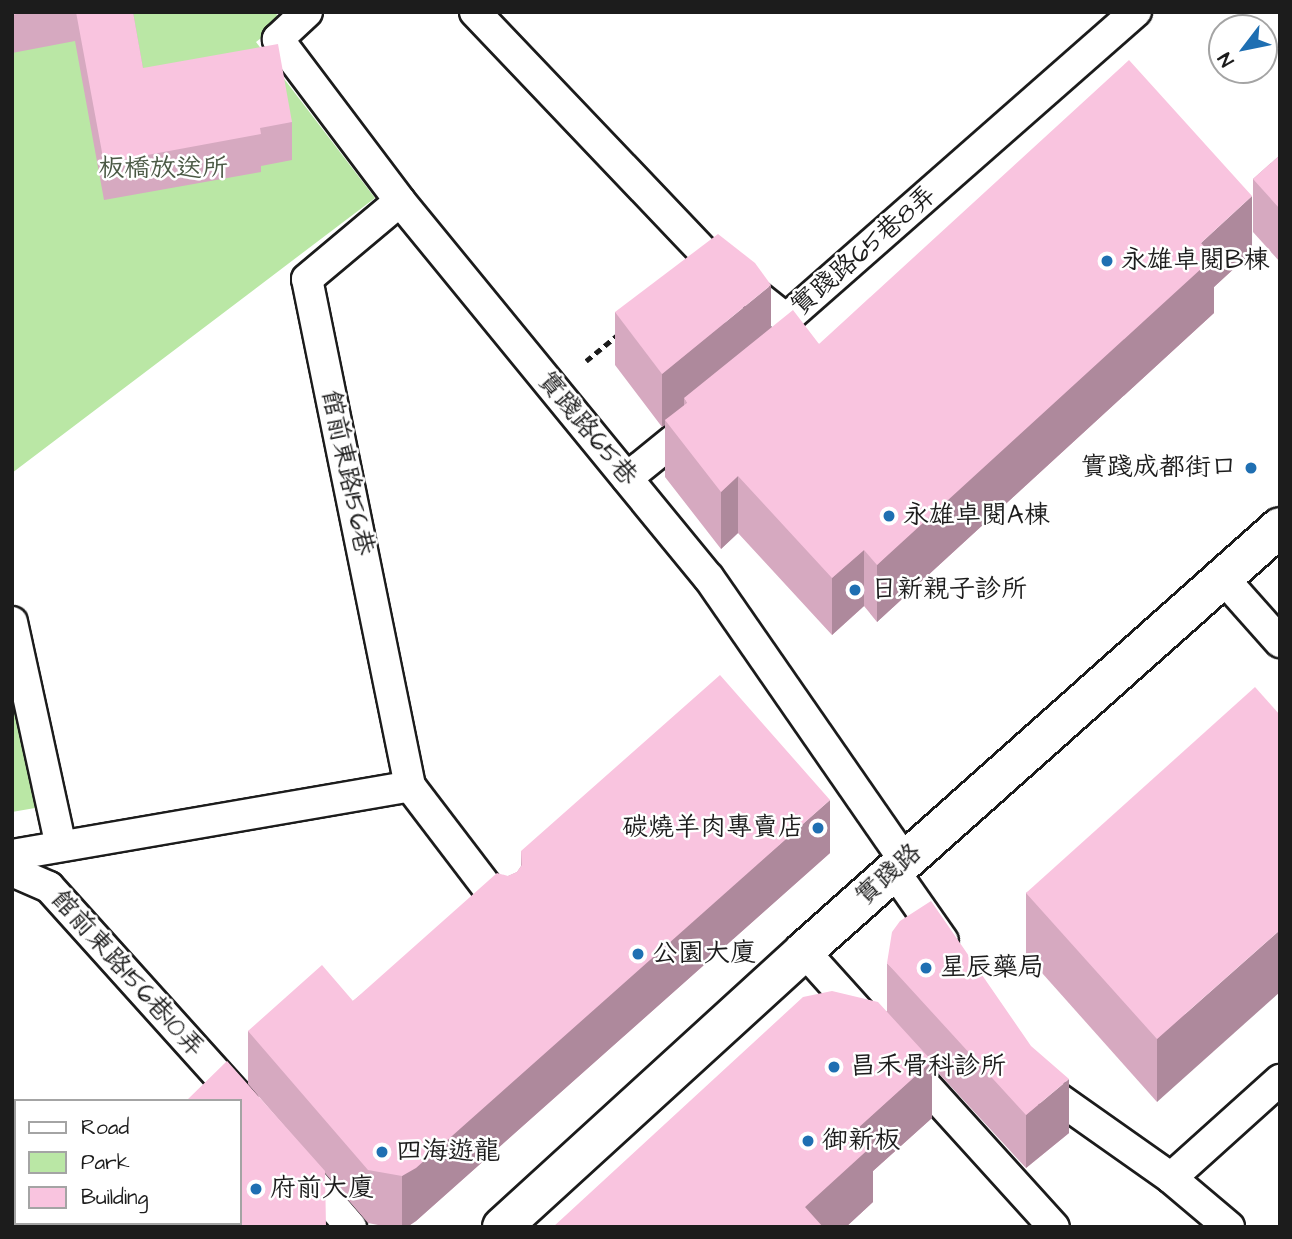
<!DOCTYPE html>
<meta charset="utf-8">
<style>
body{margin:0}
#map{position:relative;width:1292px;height:1239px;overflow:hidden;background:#fff;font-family:"Architects Daughter","LXGW WenKai TC",sans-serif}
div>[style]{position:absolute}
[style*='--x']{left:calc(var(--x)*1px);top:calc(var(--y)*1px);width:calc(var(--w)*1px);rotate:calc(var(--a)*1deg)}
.green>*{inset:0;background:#bae7a5}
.path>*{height:4.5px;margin-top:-2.25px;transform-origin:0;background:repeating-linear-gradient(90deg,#1c1c1c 0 7px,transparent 0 12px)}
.roads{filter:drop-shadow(2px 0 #1c1c1c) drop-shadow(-2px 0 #1c1c1c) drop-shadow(0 2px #1c1c1c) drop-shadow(0 -2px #1c1c1c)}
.service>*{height:30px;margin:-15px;padding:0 15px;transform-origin:15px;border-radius:15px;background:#fff}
.tertiary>*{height:38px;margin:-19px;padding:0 19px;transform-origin:19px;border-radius:19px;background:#fff}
.wall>*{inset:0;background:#d6a9c0}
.shaded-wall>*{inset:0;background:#ae899c}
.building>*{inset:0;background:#f9c4df}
.dots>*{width:19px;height:19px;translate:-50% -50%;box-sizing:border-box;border:4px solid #fff;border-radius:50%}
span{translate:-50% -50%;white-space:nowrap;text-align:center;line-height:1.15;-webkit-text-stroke:5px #fff;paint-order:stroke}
.park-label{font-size:26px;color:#4b5945}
.street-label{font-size:26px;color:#1c1c1c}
.poi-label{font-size:26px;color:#1c1c1c}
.left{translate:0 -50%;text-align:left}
.right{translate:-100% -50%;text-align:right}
.frame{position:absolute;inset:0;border:14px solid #1c1c1c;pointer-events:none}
.legend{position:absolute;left:14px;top:1099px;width:228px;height:126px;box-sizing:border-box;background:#fff;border:2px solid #a4a4a4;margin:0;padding:9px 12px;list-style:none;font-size:21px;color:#1c1c1c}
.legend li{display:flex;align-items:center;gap:14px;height:35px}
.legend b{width:35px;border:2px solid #a4a4a4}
.north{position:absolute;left:1208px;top:14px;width:70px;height:70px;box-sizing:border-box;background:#fff;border:2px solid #a4a4a4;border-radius:50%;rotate:238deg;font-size:19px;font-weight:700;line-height:28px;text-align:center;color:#1c1c1c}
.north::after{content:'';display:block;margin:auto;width:24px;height:32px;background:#1f6fb2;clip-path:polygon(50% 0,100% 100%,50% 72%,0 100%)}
</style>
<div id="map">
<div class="green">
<div style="clip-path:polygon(12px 12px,276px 12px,279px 24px,256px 42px,375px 198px,12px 473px)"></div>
<div style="clip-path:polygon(12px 685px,35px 808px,12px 812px)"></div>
</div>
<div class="path">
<div style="--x:586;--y:361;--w:44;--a:-39.5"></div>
</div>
<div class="roads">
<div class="service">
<div style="--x:307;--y:12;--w:40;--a:137"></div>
<div style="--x:278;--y:39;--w:203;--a:53"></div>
<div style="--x:400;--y:201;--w:487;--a:50.7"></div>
<div style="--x:709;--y:578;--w:344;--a:55.3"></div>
<div style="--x:475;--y:12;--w:338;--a:46.4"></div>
<div style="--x:708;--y:257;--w:100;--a:38.5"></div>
<div style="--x:786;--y:319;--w:466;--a:-41.3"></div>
<div style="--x:627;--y:478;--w:87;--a:-39"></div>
<div style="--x:1223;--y:578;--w:86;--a:48.3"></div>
<div style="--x:12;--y:622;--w:229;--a:77.7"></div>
<div style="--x:410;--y:786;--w:158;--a:52.7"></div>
<div style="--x:12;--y:855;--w:404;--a:-9.8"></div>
<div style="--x:410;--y:786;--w:517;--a:-101.48"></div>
<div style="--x:307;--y:279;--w:121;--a:-40"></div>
<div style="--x:12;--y:871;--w:40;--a:23.4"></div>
<div style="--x:49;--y:887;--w:288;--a:48"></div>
<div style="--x:894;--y:871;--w:85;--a:55"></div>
<div style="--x:804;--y:951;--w:96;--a:48"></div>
<div style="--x:906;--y:1064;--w:220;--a:47.8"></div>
<div style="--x:1039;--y:1080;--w:11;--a:56"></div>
<div style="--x:1045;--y:1089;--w:154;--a:35.2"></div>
<div style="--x:1171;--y:1178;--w:76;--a:40.2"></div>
<div style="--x:300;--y:1168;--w:78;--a:49.2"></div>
<div style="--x:1171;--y:1178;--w:147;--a:-42"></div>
</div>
<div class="tertiary">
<div style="--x:502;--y:1227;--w:409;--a:-42.4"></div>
<div style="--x:804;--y:951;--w:637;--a:-41.69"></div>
</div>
</div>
<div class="wall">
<div style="clip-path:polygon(12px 12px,133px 12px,143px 68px,292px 122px,292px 160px,261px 166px,261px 172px,104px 200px,75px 41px,12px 53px)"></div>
<div style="clip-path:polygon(1280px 155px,1280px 262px,1253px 232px,1253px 179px)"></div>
<div style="clip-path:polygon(1252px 252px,1214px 287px,1214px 313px,877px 622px,864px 606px,832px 635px,738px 533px,721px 549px,665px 477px,665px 425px,662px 427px,615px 365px,615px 312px,771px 327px,819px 344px)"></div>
<div style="clip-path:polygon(1280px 715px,1157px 1102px,1026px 955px,1026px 893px)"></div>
<div style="clip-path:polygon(521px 851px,830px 853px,416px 1221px,407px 1227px,388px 1227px,368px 1223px,248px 1084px,248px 1031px,353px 1001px,508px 876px,517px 872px,521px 866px)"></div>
<div style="clip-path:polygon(887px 963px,1069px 1133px,1026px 1168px,932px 1066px,932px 1118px,873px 1171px,873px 1202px,846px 1227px,553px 1227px,887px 1011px)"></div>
</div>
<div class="shaded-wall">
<div style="clip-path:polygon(1252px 196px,1252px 252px,1214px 287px,1214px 313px,877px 622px,877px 565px,1201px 243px)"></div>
<div style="clip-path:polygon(771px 285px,771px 338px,687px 403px,684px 398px,684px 409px,665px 420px,665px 425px,662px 427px,662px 374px)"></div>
<div style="clip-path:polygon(738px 476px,738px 533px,721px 549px,721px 492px)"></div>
<div style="clip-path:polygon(864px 550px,864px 606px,832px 635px,832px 578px)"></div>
<div style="clip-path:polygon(830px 800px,830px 853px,416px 1221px,407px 1227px,402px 1227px,402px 1176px)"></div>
<div style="clip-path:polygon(1280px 930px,1280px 992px,1157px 1102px,1157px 1039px)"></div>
<div style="clip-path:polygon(932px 1061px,932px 1118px,873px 1171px,873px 1202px,846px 1227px,805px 1227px,805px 1207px,858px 1128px)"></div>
<div style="clip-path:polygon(1069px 1079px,1069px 1133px,1026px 1168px,1026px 1115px)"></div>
</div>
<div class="building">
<div style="clip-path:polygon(12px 12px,27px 12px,12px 15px)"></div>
<div style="clip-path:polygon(76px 12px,133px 12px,143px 68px,278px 44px,292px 122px,260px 128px,261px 134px,104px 163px)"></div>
<div style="clip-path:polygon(1129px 60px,1252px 196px,1201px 243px,1214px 257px,877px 565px,864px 550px,832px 578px,738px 476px,721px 492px,665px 420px,687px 403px,684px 398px,793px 310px,819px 344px)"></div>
<div style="clip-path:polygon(1280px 155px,1280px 209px,1253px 179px)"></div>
<div style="clip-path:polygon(718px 234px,755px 263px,771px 285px,662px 374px,615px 312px)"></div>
<div style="clip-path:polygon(720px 675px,830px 800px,416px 1168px,402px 1176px,368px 1170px,248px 1031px,322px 965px,353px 1001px,497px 873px,508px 876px,517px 872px,522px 865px,521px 851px)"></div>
<div style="clip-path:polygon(1255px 687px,1280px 715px,1280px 930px,1157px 1039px,1026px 893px)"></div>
<div style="clip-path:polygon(931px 901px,1031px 1046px,1069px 1079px,1026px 1115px,887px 963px,892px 932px,900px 921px)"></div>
<div style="clip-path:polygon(832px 991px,878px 1002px,932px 1061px,858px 1128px,873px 1145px,805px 1207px,823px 1227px,553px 1227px,803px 997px)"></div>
<div style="clip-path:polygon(227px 1061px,325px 1171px,326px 1227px,49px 1227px,53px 1223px,240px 1223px,240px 1101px,186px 1101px)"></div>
</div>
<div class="dots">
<div style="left:1107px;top:261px;background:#1f6fb2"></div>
<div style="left:1251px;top:468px;background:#1f6fb2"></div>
<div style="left:889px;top:516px;background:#1f6fb2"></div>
<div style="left:855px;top:590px;background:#1f6fb2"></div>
<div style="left:818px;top:828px;background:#1f6fb2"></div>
<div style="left:638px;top:954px;background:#1f6fb2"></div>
<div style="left:926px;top:968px;background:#1f6fb2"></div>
<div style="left:834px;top:1067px;background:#1f6fb2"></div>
<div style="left:808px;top:1141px;background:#1f6fb2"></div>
<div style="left:382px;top:1152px;background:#1f6fb2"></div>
<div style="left:256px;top:1189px;background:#1f6fb2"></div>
</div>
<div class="park-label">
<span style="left:163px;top:169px">板橋放送所</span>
</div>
<div class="street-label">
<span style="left:864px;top:251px;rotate:-41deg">實踐路65巷8弄</span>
<span style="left:587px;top:429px;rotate:50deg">實踐路65巷</span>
<span style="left:347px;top:473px;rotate:78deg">館前東路156巷</span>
<span style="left:889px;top:875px;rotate:-42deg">實踐路</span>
<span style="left:127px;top:974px;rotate:48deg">館前東路156巷10弄</span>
</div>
<div class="poi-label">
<span class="left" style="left:1121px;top:261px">永雄卓閱B棟</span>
<span class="right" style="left:1237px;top:468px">實踐成都街口</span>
<span class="left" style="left:903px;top:516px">永雄卓閱A棟</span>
<span class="left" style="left:871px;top:590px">日新親子診所</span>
<span class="right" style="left:804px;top:828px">碳燒羊肉專賣店</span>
<span class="left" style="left:652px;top:954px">公園大廈</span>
<span class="left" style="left:940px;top:968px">星辰藥局</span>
<span class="left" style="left:850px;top:1067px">昌禾骨科診所</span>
<span class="left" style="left:822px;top:1141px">御新板</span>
<span class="left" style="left:396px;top:1152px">四海遊龍</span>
<span class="left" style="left:270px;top:1189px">府前大廈</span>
</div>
<div class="frame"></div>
<ul class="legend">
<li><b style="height:9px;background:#fff"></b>Road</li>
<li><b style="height:19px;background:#bae7a5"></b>Park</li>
<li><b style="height:19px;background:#f9c4df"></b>Building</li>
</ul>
<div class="north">N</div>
</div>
